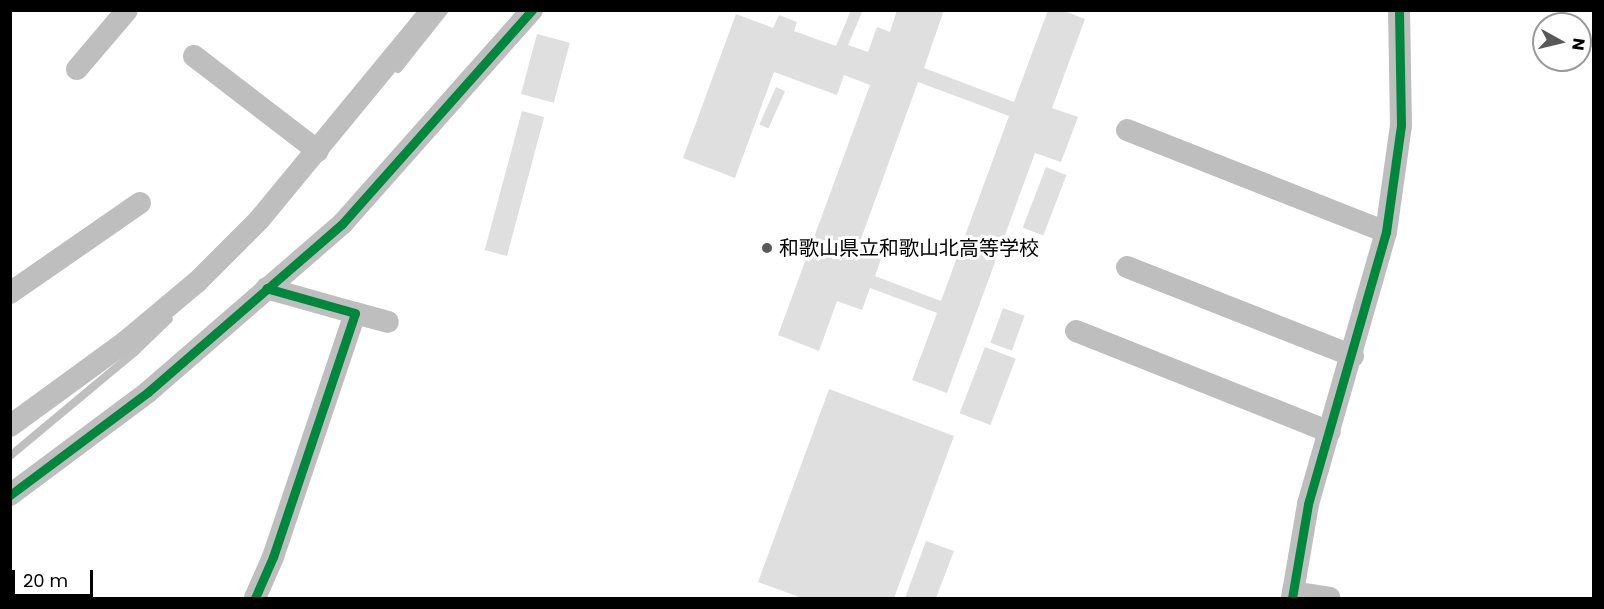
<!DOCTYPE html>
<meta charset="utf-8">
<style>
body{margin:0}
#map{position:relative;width:1604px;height:609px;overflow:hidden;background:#fff;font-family:Poppins,"Noto Sans JP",sans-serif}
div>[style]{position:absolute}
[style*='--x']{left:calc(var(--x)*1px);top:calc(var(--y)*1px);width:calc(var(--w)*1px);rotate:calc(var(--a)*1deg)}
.stream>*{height:8px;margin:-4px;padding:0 4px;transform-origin:4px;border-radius:4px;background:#bfbfbf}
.building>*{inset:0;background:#dfdfdf;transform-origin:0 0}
.minor>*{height:22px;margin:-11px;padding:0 11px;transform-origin:11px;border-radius:11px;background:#bebebe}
.cycleway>*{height:9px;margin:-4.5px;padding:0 4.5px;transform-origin:4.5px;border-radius:4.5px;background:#00873e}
.dots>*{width:16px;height:16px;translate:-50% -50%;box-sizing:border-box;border:3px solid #fff;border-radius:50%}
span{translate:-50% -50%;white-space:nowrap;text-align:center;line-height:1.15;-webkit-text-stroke:6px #fff;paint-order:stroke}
.poi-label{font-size:20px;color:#000}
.left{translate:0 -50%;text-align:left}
.frame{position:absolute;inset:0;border:12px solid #000;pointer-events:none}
.north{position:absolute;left:1532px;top:12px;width:60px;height:60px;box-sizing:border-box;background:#fff;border:2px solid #999;border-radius:50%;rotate:98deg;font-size:16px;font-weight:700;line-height:24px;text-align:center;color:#000}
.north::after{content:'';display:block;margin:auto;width:21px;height:27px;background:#595959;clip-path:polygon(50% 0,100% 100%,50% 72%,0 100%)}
.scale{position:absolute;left:12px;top:570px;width:81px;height:27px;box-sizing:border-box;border:3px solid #000;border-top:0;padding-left:8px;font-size:18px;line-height:21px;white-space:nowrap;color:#000;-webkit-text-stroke:4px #fff;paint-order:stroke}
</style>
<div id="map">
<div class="stream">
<div style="--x:398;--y:69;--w:75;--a:-51.5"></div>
<div style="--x:10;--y:456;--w:163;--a:-39.8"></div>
<div style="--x:135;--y:352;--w:47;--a:-44.1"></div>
</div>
<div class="building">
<div style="clip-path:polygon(evenodd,851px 10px,863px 10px,848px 45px,868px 52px,877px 27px,890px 32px,897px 10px,944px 10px,924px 68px,1014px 102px,1048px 10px,1062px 10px,1085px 19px,1052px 108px,1078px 117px,1061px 162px,1035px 153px,947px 393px,912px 380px,937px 313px,870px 288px,862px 310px,837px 301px,819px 351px,778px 335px,870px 85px,844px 75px,837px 95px,774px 72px,735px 178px,683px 158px,736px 14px,773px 28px,779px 15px,797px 22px,794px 31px,836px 46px,851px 10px,918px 82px,1009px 116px,941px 301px,875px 276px,882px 256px,858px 247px,918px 82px)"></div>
<div style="left:537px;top:34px;width:34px;height:62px;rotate:15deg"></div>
<div style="left:776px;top:87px;width:10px;height:41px;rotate:24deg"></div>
<div style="left:522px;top:111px;width:23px;height:144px;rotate:15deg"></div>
<div style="left:1046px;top:167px;width:22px;height:65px;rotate:21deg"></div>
<div style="left:1003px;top:308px;width:23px;height:37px;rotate:20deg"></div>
<div style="left:985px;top:347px;width:33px;height:71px;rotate:21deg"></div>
<div style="clip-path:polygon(829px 389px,954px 436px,894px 598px,802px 598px,758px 582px)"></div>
<div style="clip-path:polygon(926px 541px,954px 551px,936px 598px,905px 598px)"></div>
</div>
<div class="minor">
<div style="--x:194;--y:56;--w:156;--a:37.5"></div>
<div style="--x:77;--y:69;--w:77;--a:-49.7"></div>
<div style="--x:1127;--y:130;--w:278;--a:21.5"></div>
<div style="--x:1127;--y:267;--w:243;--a:21.5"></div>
<div style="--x:10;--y:293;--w:158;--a:-34.7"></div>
<div style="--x:355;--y:313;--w:34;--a:15"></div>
<div style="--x:1076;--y:331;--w:273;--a:21.7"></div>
<div style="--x:10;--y:426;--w:141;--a:-36.1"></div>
<div style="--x:124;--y:343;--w:95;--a:-39.9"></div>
<div style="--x:197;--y:282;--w:88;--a:-45"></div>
<div style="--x:259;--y:220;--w:272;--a:-50.5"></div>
<div style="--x:10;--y:495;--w:172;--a:-36.7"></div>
<div style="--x:148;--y:392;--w:257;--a:-40.9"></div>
<div style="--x:342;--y:224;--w:286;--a:-48.4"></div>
<div style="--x:1293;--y:592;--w:37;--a:9"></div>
<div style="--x:255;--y:598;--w:45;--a:-66.3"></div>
<div style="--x:273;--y:557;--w:257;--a:-71.4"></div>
<div style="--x:355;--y:313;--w:92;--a:-164.3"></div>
<div style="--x:1292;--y:598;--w:95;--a:-80.3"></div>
<div style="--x:1308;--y:504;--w:283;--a:-74"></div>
<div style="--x:1386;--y:232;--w:108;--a:-82"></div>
<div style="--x:1401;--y:125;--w:115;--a:-91"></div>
</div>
<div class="cycleway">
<div style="--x:10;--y:495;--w:172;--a:-36.7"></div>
<div style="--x:148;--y:392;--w:257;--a:-40.9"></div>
<div style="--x:342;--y:224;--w:286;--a:-48.4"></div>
<div style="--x:255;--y:598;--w:45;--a:-66.3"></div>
<div style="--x:273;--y:557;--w:257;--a:-71.4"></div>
<div style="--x:355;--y:313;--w:92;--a:-164.3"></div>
<div style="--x:1292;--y:598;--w:95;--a:-80.3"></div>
<div style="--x:1308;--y:504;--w:283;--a:-74"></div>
<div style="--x:1386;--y:232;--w:108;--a:-82"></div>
<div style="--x:1401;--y:125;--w:115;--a:-91"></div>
</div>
<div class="dots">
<div style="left:767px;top:248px;background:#595959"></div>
</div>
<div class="poi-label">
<span class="left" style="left:779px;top:248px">和歌山県立和歌山北高等学校</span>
</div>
<div class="frame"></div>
<div class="north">N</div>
<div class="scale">20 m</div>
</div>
